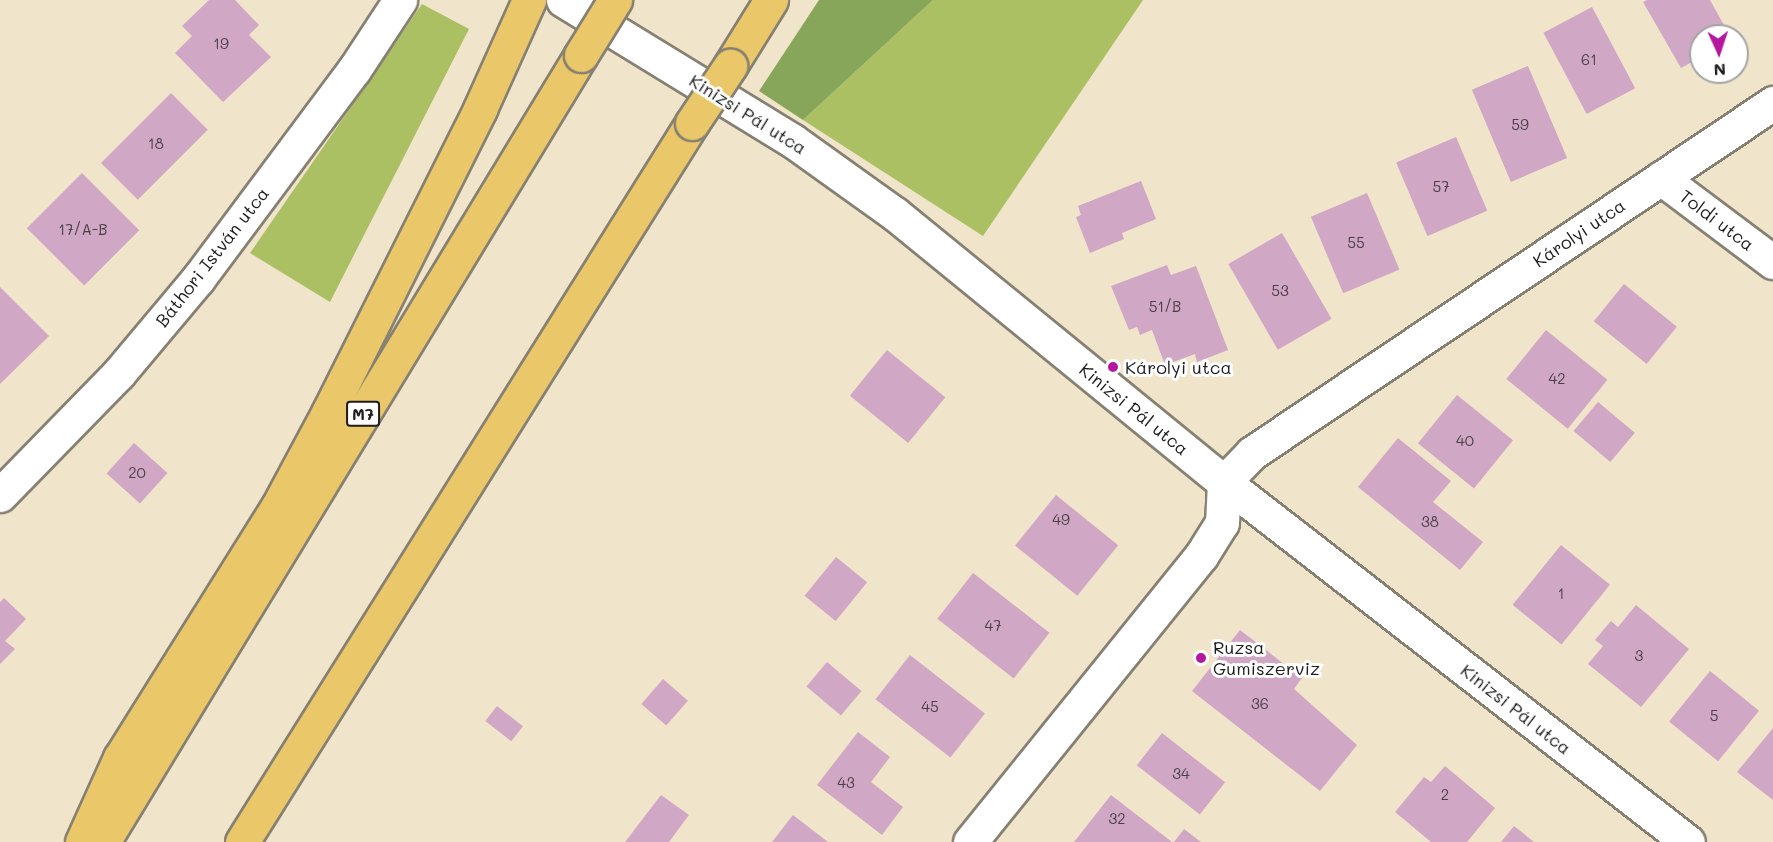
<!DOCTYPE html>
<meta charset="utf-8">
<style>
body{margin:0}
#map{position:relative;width:1773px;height:842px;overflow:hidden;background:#f0e5ca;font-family:Mali,sans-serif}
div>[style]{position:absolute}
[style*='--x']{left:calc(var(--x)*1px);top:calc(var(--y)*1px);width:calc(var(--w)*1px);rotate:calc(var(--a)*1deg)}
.green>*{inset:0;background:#abbf63}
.forest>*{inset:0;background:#88a659}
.building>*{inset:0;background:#d0a7c5;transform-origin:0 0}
.roads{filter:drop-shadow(2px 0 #868073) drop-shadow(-2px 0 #868073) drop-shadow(0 2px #868073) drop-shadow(0 -2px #868073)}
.minor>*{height:33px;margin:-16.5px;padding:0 16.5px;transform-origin:16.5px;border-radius:16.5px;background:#fff}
.tertiary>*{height:33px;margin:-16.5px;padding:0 16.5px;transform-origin:16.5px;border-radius:16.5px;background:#fff}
.motorway>*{height:33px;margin:-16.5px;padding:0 16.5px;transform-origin:16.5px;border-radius:16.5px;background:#eac769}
.bridges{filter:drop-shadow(2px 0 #868073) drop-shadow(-2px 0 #868073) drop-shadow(0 2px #868073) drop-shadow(0 -2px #868073)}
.motorway-bridge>*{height:33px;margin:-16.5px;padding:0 16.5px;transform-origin:16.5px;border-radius:16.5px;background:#eac769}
.dots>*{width:16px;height:16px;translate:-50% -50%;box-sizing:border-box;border:3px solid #fff;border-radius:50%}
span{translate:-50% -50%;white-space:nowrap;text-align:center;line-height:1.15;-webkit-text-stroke:6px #fff;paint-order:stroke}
.number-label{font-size:15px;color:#493f46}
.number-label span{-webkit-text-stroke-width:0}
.shield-label span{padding:2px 4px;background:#fff;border:2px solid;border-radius:4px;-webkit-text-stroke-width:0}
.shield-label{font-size:16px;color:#1c1c1c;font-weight:700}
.street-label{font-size:18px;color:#1c1c1c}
.poi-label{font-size:18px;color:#1c1c1c}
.left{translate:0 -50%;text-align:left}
.north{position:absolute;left:1689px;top:24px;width:60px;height:60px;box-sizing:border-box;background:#fff;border:2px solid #a4a4a4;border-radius:50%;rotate:177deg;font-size:16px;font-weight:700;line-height:24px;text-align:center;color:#1c1c1c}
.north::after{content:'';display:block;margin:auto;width:21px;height:27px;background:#b5179e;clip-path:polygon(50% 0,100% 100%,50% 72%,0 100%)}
</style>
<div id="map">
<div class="green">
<div style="clip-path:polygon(933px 0,1143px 0,983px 236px,803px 120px)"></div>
<div style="clip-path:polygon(422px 4px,469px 29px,330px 302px,250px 253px)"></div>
</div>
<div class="forest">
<div style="clip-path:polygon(819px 0,933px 0,803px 120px,759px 91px)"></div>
</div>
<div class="building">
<div style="clip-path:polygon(209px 0,235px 0,259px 25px,249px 35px,271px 57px,223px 102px,175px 53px,192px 36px,182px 26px)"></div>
<div style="clip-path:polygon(1647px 0,1710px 0,1730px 36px,1701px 36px,1701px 57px,1681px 68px,1643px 2px)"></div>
<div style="left:1592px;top:7px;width:92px;height:55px;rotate:62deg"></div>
<div style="left:1528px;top:66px;width:100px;height:61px;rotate:67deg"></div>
<div style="left:171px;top:93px;width:52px;height:99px;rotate:45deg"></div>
<div style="left:1456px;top:137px;width:80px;height:65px;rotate:67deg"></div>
<div style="left:82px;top:173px;width:81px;height:78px;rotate:45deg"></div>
<div style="clip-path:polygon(1141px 181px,1156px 219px,1122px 233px,1124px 239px,1090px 253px,1076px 217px,1081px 215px,1078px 206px)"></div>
<div style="left:1367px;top:193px;width:83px;height:61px;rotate:67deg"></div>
<div style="left:1282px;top:233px;width:99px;height:62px;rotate:60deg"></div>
<div style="clip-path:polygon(1167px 265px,1171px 275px,1196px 266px,1228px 350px,1197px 362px,1195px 354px,1165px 365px,1152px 330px,1140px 335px,1137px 327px,1129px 330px,1111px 286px)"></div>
<div style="left:1624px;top:284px;width:68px;height:48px;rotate:39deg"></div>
<div style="clip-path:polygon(0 287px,49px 336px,0 384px)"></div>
<div style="left:1546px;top:330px;width:79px;height:63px;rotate:39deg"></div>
<div style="left:887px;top:350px;width:75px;height:59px;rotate:39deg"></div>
<div style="left:1457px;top:395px;width:72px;height:62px;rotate:39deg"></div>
<div style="left:1598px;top:402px;width:48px;height:38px;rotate:40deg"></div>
<div style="clip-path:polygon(1398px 438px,1451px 481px,1433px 502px,1483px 542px,1460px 570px,1358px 487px)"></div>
<div style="left:134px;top:443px;width:45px;height:41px;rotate:42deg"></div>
<div style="left:1056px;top:495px;width:80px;height:65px;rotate:39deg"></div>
<div style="left:1561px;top:545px;width:63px;height:77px;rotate:39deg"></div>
<div style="left:836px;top:557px;width:40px;height:50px;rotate:39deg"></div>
<div style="left:973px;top:573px;width:97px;height:58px;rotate:38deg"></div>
<div style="clip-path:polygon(4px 598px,26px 619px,5px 641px,15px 649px,0 664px,0 602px)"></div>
<div style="clip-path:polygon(1636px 605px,1689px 649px,1641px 707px,1588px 664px,1603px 646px,1595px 640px,1611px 621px,1618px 627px)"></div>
<div style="clip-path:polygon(1240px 630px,1302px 678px,1294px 689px,1357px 745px,1320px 791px,1192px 691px)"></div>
<div style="left:910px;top:655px;width:95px;height:56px;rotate:38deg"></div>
<div style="left:827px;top:662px;width:45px;height:32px;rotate:40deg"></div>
<div style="left:1710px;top:671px;width:63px;height:65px;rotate:39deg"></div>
<div style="left:663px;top:679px;width:33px;height:33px;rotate:41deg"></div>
<div style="left:497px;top:706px;width:33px;height:19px;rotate:38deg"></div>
<div style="clip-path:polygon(1773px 728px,1773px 800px,1737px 772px)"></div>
<div style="clip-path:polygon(858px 732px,890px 757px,871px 782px,903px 807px,882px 835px,817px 785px)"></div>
<div style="left:1162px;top:733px;width:80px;height:41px;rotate:38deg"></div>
<div style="clip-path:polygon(1445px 766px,1495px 808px,1467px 842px,1431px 842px,1395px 812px,1424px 777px,1431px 782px)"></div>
<div style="clip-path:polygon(661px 795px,689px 815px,669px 842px,625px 842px)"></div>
<div style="clip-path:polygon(1111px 795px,1172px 842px,1074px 842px)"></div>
<div style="clip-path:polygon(793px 815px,828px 842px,772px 842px)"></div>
<div style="clip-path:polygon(1514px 826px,1534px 842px,1501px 842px)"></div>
<div style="clip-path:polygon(1184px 829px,1201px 842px,1174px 842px)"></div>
</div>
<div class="roads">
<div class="minor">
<div style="--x:1661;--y:178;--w:140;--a:36.9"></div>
<div style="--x:1224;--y:482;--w:40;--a:-46"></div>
<div style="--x:1252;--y:453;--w:628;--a:-33.89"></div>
<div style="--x:0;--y:495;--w:170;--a:-45.7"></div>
<div style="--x:119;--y:373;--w:123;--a:-50"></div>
<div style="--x:198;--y:279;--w:261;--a:-53.3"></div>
<div style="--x:354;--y:70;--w:84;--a:-56.7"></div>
</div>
<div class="tertiary">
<div style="--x:563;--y:0;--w:270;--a:31.5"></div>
<div style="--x:793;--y:141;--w:125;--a:35.6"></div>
<div style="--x:895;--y:214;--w:424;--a:39.2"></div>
<div style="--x:1224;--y:482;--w:587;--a:37.81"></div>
<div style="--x:970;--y:842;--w:368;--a:-51.1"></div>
<div style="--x:1201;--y:556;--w:39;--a:-58"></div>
<div style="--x:1222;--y:523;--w:41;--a:-87.2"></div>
</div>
<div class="motorway">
<div style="--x:730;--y:66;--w:78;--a:-58.2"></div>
<div style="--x:82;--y:842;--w:92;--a:-65.7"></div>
<div style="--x:120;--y:758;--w:295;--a:-57.9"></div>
<div style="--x:277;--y:508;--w:108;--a:-61.8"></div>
<div style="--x:328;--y:413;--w:340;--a:-63.4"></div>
<div style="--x:480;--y:109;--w:120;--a:-65.8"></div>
<div style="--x:103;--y:842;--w:921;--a:-58.73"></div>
<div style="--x:242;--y:842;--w:848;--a:-57.96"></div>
</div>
</div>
<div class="bridges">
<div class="motorway-bridge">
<div style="--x:581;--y:55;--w:65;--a:-58.3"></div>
<div style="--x:692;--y:123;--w:69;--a:-56.3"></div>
</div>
</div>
<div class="dots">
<div style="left:1113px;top:367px;background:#b5179e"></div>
<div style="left:1201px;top:658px;background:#b5179e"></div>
</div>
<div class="number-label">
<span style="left:221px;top:44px">19</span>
<span style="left:1589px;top:60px">61</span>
<span style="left:1520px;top:125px">59</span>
<span style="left:156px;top:144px">18</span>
<span style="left:1441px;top:187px">57</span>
<span style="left:83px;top:230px">17/A-B</span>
<span style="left:1356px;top:243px">55</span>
<span style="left:1280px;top:291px">53</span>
<span style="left:1165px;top:307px">51/B</span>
<span style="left:1557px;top:379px">42</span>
<span style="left:1465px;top:441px">40</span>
<span style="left:137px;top:473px">20</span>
<span style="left:1061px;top:520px">49</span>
<span style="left:1430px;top:522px">38</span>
<span style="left:1561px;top:594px">1</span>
<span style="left:993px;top:626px">47</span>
<span style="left:1639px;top:656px">3</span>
<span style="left:1260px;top:704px">36</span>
<span style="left:930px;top:707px">45</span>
<span style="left:1714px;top:716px">5</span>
<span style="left:1181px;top:774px">34</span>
<span style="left:846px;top:783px">43</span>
<span style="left:1445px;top:795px">2</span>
<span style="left:1117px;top:819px">32</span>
</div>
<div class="shield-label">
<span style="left:363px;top:414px">M7</span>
</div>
<div class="street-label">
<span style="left:748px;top:114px;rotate:32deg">Kinizsi Pál utca</span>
<span style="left:1717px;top:220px;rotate:37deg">Toldi utca</span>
<span style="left:1579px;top:233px;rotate:-34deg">Károlyi utca</span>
<span style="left:212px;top:257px;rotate:-52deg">Báthori István utca</span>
<span style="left:1134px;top:409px;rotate:39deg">Kinizsi Pál utca</span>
<span style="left:1516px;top:709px;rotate:38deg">Kinizsi Pál utca</span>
</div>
<div class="poi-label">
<span class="left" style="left:1125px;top:367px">Károlyi utca</span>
<span class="left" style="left:1213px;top:658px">Ruzsa<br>Gumiszerviz</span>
</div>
<div class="north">N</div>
</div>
